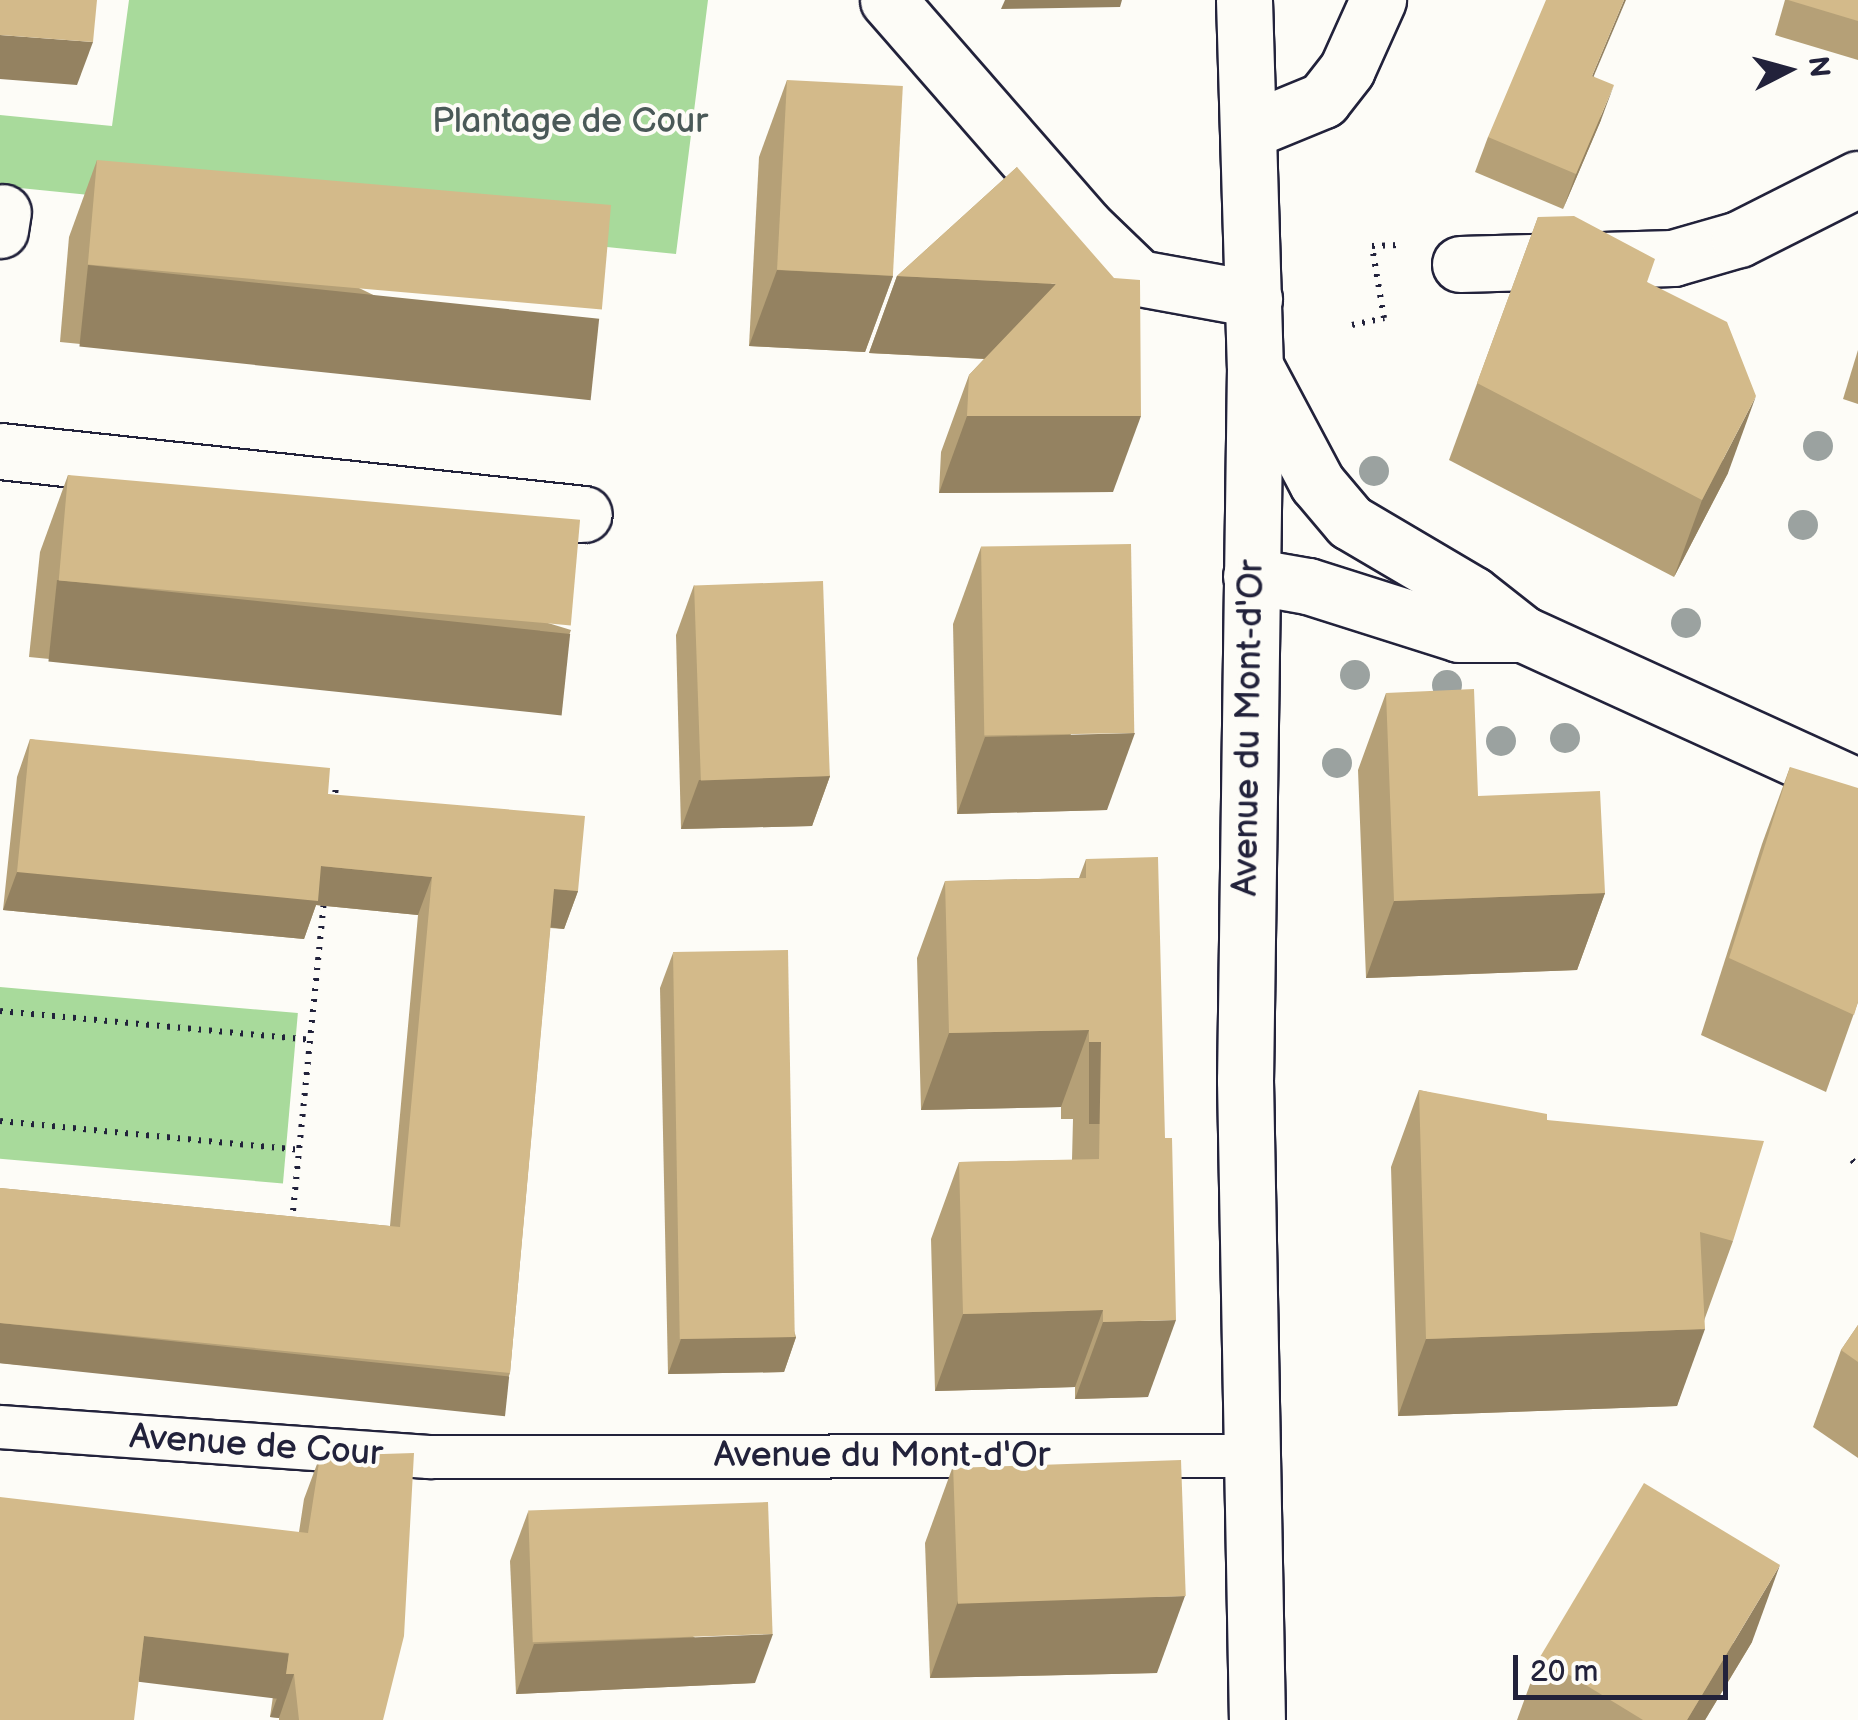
<!DOCTYPE html>
<style>
body{margin:0}
#map{position:relative;width:1858px;height:1720px;overflow:hidden;background:#fdfcf7;font-family:"Balsamiq Sans",sans-serif}
div>[style]{position:absolute}
[style*='--x']{left:calc(var(--x)*1px);top:calc(var(--y)*1px);width:calc(var(--w)*1px);rotate:calc(var(--a)*1deg)}
.green>*{inset:0;background:#a8da9b;transform-origin:0 0}
.path>*{height:6px;margin-top:-3px;transform-origin:0;background:repeating-linear-gradient(90deg,#22223b 0 2.5px,transparent 0 10.5px)}
.roads{filter:drop-shadow(2px 0 #22223b) drop-shadow(-2px 0 #22223b) drop-shadow(0 2px #22223b) drop-shadow(0 -2px #22223b)}
.service>*{height:42px;margin:-21px;padding:0 21px;transform-origin:21px;border-radius:21px;background:#fdfcf7}
.pedestrian>*{height:55px;margin:-27.5px;padding:0 27.5px;transform-origin:27.5px;border-radius:27.5px;background:#fdfcf7}
.minor>*{height:55px;margin:-27.5px;padding:0 27.5px;transform-origin:27.5px;border-radius:27.5px;background:#fdfcf7}
.tertiary>*{height:55px;margin:-27.5px;padding:0 27.5px;transform-origin:27.5px;border-radius:27.5px;background:#fdfcf7}
.trees>*{width:30px;height:30px;margin:-15px;border-radius:50%;background:#9ba2a0}
.wall>*{inset:0;background:#b5a077}
.shaded-wall>*{inset:0;background:#948261;transform-origin:0 0}
.building>*{inset:0;background:#d3ba8a;transform-origin:0 0}
span{translate:-50% -50%;white-space:nowrap;text-align:center;line-height:1.15;-webkit-text-stroke:8px #fdfcf7;paint-order:stroke}
.park-label{font-size:35px;color:#4a5958}
.street-label{font-size:35px;color:#22223b}
.north{position:absolute;left:1738px;top:20px;width:100px;height:100px;-webkit-text-stroke:8px #fdfcf7;paint-order:stroke;rotate:84deg;font-size:28px;font-weight:700;line-height:40px;text-align:center;color:#22223b}
.north::after{content:'';display:block;margin:auto;width:35px;height:45px;background:#22223b;clip-path:polygon(50% 0,100% 100%,50% 72%,0 100%)}
.scale{position:absolute;left:1513px;top:1655px;width:215px;height:45px;box-sizing:border-box;border:5px solid #22223b;border-top:0;padding-left:12px;font-size:30px;line-height:35px;white-space:nowrap;color:#22223b;-webkit-text-stroke:8px #fdfcf7;paint-order:stroke}
</style>
<div id="map">
<div class="green">
<div style="clip-path:polygon(129px 0,708px 0,676px 254px,0 186px,0 115px,112px 126px)"></div>
<div style="left:0;top:987px;width:299px;height:171px;rotate:5deg"></div>
</div>
<div class="path">
<div style="--x:1352;--y:325;--w:33;--a:-12"></div>
<div style="--x:1384;--y:318;--w:73;--a:-99.5"></div>
<div style="--x:1372;--y:246;--w:27;--a:-2"></div>
<div style="--x:334;--y:803;--w:16;--a:-83"></div>
<div style="--x:0;--y:1011;--w:311;--a:5.3"></div>
<div style="--x:0;--y:1121;--w:303;--a:5.5"></div>
<div style="--x:1852;--y:1160;--w:9;--a:49"></div>
<div style="--x:292;--y:1221;--w:323;--a:-84.3"></div>
</div>
<div class="roads">
<div class="service">
<div style="--x:0;--y:1427;--w:430;--a:4"></div>
<div style="--x:429;--y:1457;--w:823;--a:-0.07"></div>
</div>
<div class="pedestrian">
<div style="--x:0;--y:230;--w:18;--a:-81"></div>
<div style="--x:1460;--y:264;--w:213;--a:-1.6"></div>
<div style="--x:1673;--y:258;--w:69;--a:-16.1"></div>
<div style="--x:1739;--y:239;--w:133;--a:-26.8"></div>
<div style="--x:0;--y:451;--w:587;--a:6.16"></div>
</div>
<div class="minor">
<div style="--x:888;--y:0;--w:300;--a:48.9"></div>
<div style="--x:1085;--y:226;--w:75;--a:43.9"></div>
<div style="--x:1139;--y:278;--w:117;--a:10.3"></div>
<div style="--x:1250;--y:130;--w:79;--a:-22.3"></div>
<div style="--x:1323;--y:100;--w:39;--a:-52"></div>
<div style="--x:1347;--y:69;--w:76;--a:-65.8"></div>
</div>
<div class="tertiary">
<div style="--x:1244;--y:0;--w:367;--a:88.3"></div>
<div style="--x:1255;--y:367;--w:713;--a:90.8"></div>
<div style="--x:1245;--y:1080;--w:640;--a:88.93"></div>
<div style="--x:1258;--y:372;--w:126;--a:62"></div>
<div style="--x:1317;--y:483;--w:51;--a:49.8"></div>
<div style="--x:1350;--y:522;--w:142;--a:30.5"></div>
<div style="--x:1472;--y:594;--w:65;--a:38.1"></div>
<div style="--x:1523;--y:634;--w:368;--a:24.5"></div>
<div style="--x:1251;--y:576;--w:58;--a:10"></div>
<div style="--x:1308;--y:586;--w:158;--a:17.6"></div>
<div style="--x:1459;--y:634;--w:64;--a:0"></div>
</div>
</div>
<div class="trees">
<div style="left:1818px;top:446px"></div>
<div style="left:1374px;top:471px"></div>
<div style="left:1803px;top:525px"></div>
<div style="left:1686px;top:623px"></div>
<div style="left:1355px;top:675px"></div>
<div style="left:1447px;top:685px"></div>
<div style="left:1565px;top:738px"></div>
<div style="left:1501px;top:741px"></div>
<div style="left:1337px;top:763px"></div>
</div>
<div class="wall">
<div style="clip-path:polygon(1785px 0,1858px 0,1858px 60px,1775px 35px)"></div>
<div style="clip-path:polygon(1594px 76px,1601px 120px,1563px 209px,1475px 172px,1488px 137px)"></div>
<div style="clip-path:polygon(787px 80px,893px 276px,865px 352px,749px 346px,759px 157px)"></div>
<div style="clip-path:polygon(97px 160px,572px 392px,60px 342px,69px 237px)"></div>
<div style="clip-path:polygon(1017px 167px,1113px 492px,939px 493px,941px 452px,969px 375px,984px 359px,869px 353px,897px 276px)"></div>
<div style="clip-path:polygon(1538px 217px,1647px 282px,1728px 473px,1674px 577px,1449px 460px)"></div>
<div style="clip-path:polygon(1858px 350px,1858px 404px,1843px 399px)"></div>
<div style="clip-path:polygon(68px 475px,571px 630px,543px 707px,29px 657px,40px 552px)"></div>
<div style="clip-path:polygon(981px 547px,1107px 810px,957px 814px,953px 624px)"></div>
<div style="clip-path:polygon(694px 585px,830px 776px,812px 826px,681px 829px,676px 635px)"></div>
<div style="clip-path:polygon(1386px 693px,1478px 796px,1605px 893px,1577px 970px,1366px 978px,1358px 770px)"></div>
<div style="clip-path:polygon(30px 739px,328px 794px,578px 891px,564px 929px,550px 928px,510px 1373px,497px 1411px,0 1363px,0 1188px,390px 1226px,418px 915px,316px 905px,304px 939px,3px 910px,17px 777px)"></div>
<div style="clip-path:polygon(1790px 767px,1858px 1002px,1826px 1092px,1701px 1035px,1762px 844px)"></div>
<div style="clip-path:polygon(1086px 859px,1148px 1397px,1075px 1399px,1075px 1387px,935px 1391px,931px 1239px,959px 1162px,1072px 1160px,1073px 1119px,1061px 1119px,1061px 1107px,921px 1110px,917px 958px,945px 881px,1079px 878px)"></div>
<div style="clip-path:polygon(673px 953px,796px 1337px,784px 1372px,668px 1374px,660px 988px)"></div>
<div style="clip-path:polygon(1419px 1090px,1547px 1120px,1733px 1241px,1705px 1318px,1677px 1406px,1398px 1416px,1391px 1167px)"></div>
<div style="clip-path:polygon(1858px 1325px,1858px 1458px,1813px 1427px,1841px 1350px)"></div>
<div style="clip-path:polygon(320px 1456px,383px 1720px,279px 1720px,279px 1718px,270px 1717px,273px 1696px,139px 1680px,0 1720px,299px 1532px,304px 1499px)"></div>
<div style="clip-path:polygon(953px 1466px,1157px 1673px,930px 1678px,925px 1543px)"></div>
<div style="clip-path:polygon(528px 1512px,755px 1683px,516px 1694px,510px 1561px)"></div>
<div style="clip-path:polygon(1752px 1642px,1705px 1720px,1517px 1720px,1540px 1657px)"></div>
</div>
<div class="shaded-wall">
<div style="clip-path:polygon(1005px 0,1122px 0,1120px 7px,1001px 9px)"></div>
<div style="clip-path:polygon(1624px 0,1626px 0,1579px 111px,1592px 76px)"></div>
<div style="clip-path:polygon(0 35px,93px 42px,77px 85px,0 79px)"></div>
<div style="clip-path:polygon(1614px 85px,1601px 120px,1563px 209px,1576px 174px)"></div>
<div style="left:88px;top:265px;width:514px;height:82px;rotate:6deg"></div>
<div style="clip-path:polygon(777px 270px,893px 276px,865px 352px,749px 346px)"></div>
<div style="clip-path:polygon(897px 276px,1056px 284px,1028px 361px,869px 353px)"></div>
<div style="clip-path:polygon(1756px 396px,1728px 473px,1674px 577px,1702px 500px)"></div>
<div style="clip-path:polygon(967px 416px,1141px 416px,1113px 492px,939px 493px)"></div>
<div style="left:57px;top:580px;width:516px;height:82px;rotate:6deg"></div>
<div style="clip-path:polygon(1135px 733px,1107px 810px,957px 814px,985px 737px)"></div>
<div style="clip-path:polygon(830px 776px,812px 826px,681px 829px,699px 780px)"></div>
<div style="clip-path:polygon(321px 866px,432px 877px,418px 915px,316px 905px,304px 939px,3px 910px,17px 872px)"></div>
<div style="clip-path:polygon(554px 889px,578px 891px,564px 929px,540px 926px)"></div>
<div style="clip-path:polygon(1605px 893px,1577px 970px,1366px 978px,1394px 901px)"></div>
<div style="clip-path:polygon(1089px 1030px,1061px 1107px,921px 1110px,949px 1033px)"></div>
<div style="left:1089px;top:1042px;width:12px;height:82px"></div>
<div style="clip-path:polygon(1103px 1310px,1075px 1387px,935px 1391px,963px 1314px)"></div>
<div style="clip-path:polygon(1176px 1320px,1148px 1397px,1075px 1399px,1103px 1322px)"></div>
<div style="left:0;top:1323px;width:512px;height:40px;rotate:6deg"></div>
<div style="clip-path:polygon(1705px 1329px,1677px 1406px,1398px 1416px,1426px 1339px)"></div>
<div style="clip-path:polygon(796px 1337px,784px 1372px,668px 1374px,681px 1339px)"></div>
<div style="clip-path:polygon(1780px 1565px,1752px 1642px,1705px 1720px,1687px 1720px)"></div>
<div style="clip-path:polygon(1185px 1596px,1157px 1673px,930px 1678px,958px 1601px)"></div>
<div style="clip-path:polygon(773px 1634px,755px 1683px,516px 1694px,534px 1644px)"></div>
<div style="left:144px;top:1636px;width:146px;height:46px;rotate:7deg"></div>
<div style="clip-path:polygon(286px 1674px,294px 1674px,279px 1718px,270px 1717px)"></div>
</div>
<div class="building">
<div style="clip-path:polygon(0 0,97px 0,93px 42px,0 35px)"></div>
<div style="clip-path:polygon(1546px 0,1624px 0,1592px 76px,1614px 85px,1576px 174px,1488px 137px)"></div>
<div style="clip-path:polygon(1788px 0,1858px 0,1858px 21px)"></div>
<div style="left:787px;top:80px;width:116px;height:190px;rotate:3deg"></div>
<div style="left:97px;top:160px;width:516px;height:105px;rotate:5deg"></div>
<div style="clip-path:polygon(1017px 167px,1114px 278px,1140px 280px,1141px 416px,967px 416px,969px 375px,1056px 284px,897px 276px)"></div>
<div style="clip-path:polygon(1574px 216px,1655px 259px,1647px 282px,1727px 322px,1756px 396px,1702px 500px,1477px 383px,1538px 217px)"></div>
<div style="left:68px;top:475px;width:514px;height:106px;rotate:5deg"></div>
<div style="left:1131px;top:544px;width:189px;height:150px;rotate:89deg"></div>
<div style="left:823px;top:581px;width:195px;height:129px;rotate:88deg"></div>
<div style="clip-path:polygon(1474px 689px,1478px 796px,1600px 791px,1605px 893px,1394px 901px,1386px 693px)"></div>
<div style="clip-path:polygon(30px 739px,330px 768px,328px 794px,585px 816px,578px 891px,554px 889px,510px 1373px,0 1323px,0 1188px,400px 1227px,432px 877px,321px 866px,318px 901px,17px 872px)"></div>
<div style="clip-path:polygon(1790px 767px,1858px 788px,1858px 1002px,1854px 1015px,1729px 958px)"></div>
<div style="clip-path:polygon(1158px 857px,1165px 1138px,1172px 1138px,1176px 1320px,1103px 1322px,1103px 1310px,963px 1314px,959px 1162px,1099px 1159px,1101px 1042px,1089px 1042px,1089px 1030px,949px 1033px,945px 881px,1086px 878px,1086px 859px)"></div>
<div style="left:788px;top:950px;width:387px;height:115px;rotate:89deg"></div>
<div style="clip-path:polygon(1419px 1090px,1547px 1114px,1547px 1120px,1764px 1141px,1733px 1241px,1700px 1232px,1705px 1329px,1426px 1339px)"></div>
<div style="clip-path:polygon(1858px 1325px,1858px 1362px,1841px 1350px)"></div>
<div style="clip-path:polygon(414px 1453px,404px 1636px,383px 1720px,299px 1720px,294px 1674px,286px 1674px,289px 1653px,144px 1636px,134px 1720px,0 1720px,0 1497px,308px 1533px,320px 1456px)"></div>
<div style="left:1181px;top:1460px;width:136px;height:228px;rotate:88deg"></div>
<div style="clip-path:polygon(1644px 1483px,1780px 1565px,1687px 1720px,1643px 1720px,1540px 1657px)"></div>
<div style="left:768px;top:1502px;width:132px;height:240px;rotate:88deg"></div>
</div>
<div class="park-label">
<span style="left:570px;top:122px">Plantage de Cour</span>
</div>
<div class="street-label">
<span style="left:1249px;top:728px;rotate:-89deg">Avenue du Mont-d'Or</span>
<span style="left:256px;top:1446px;rotate:4deg">Avenue de Cour</span>
<span style="left:882px;top:1456px">Avenue du Mont-d'Or</span>
</div>
<div class="north">N</div>
<div class="scale">20 m</div>
</div>
